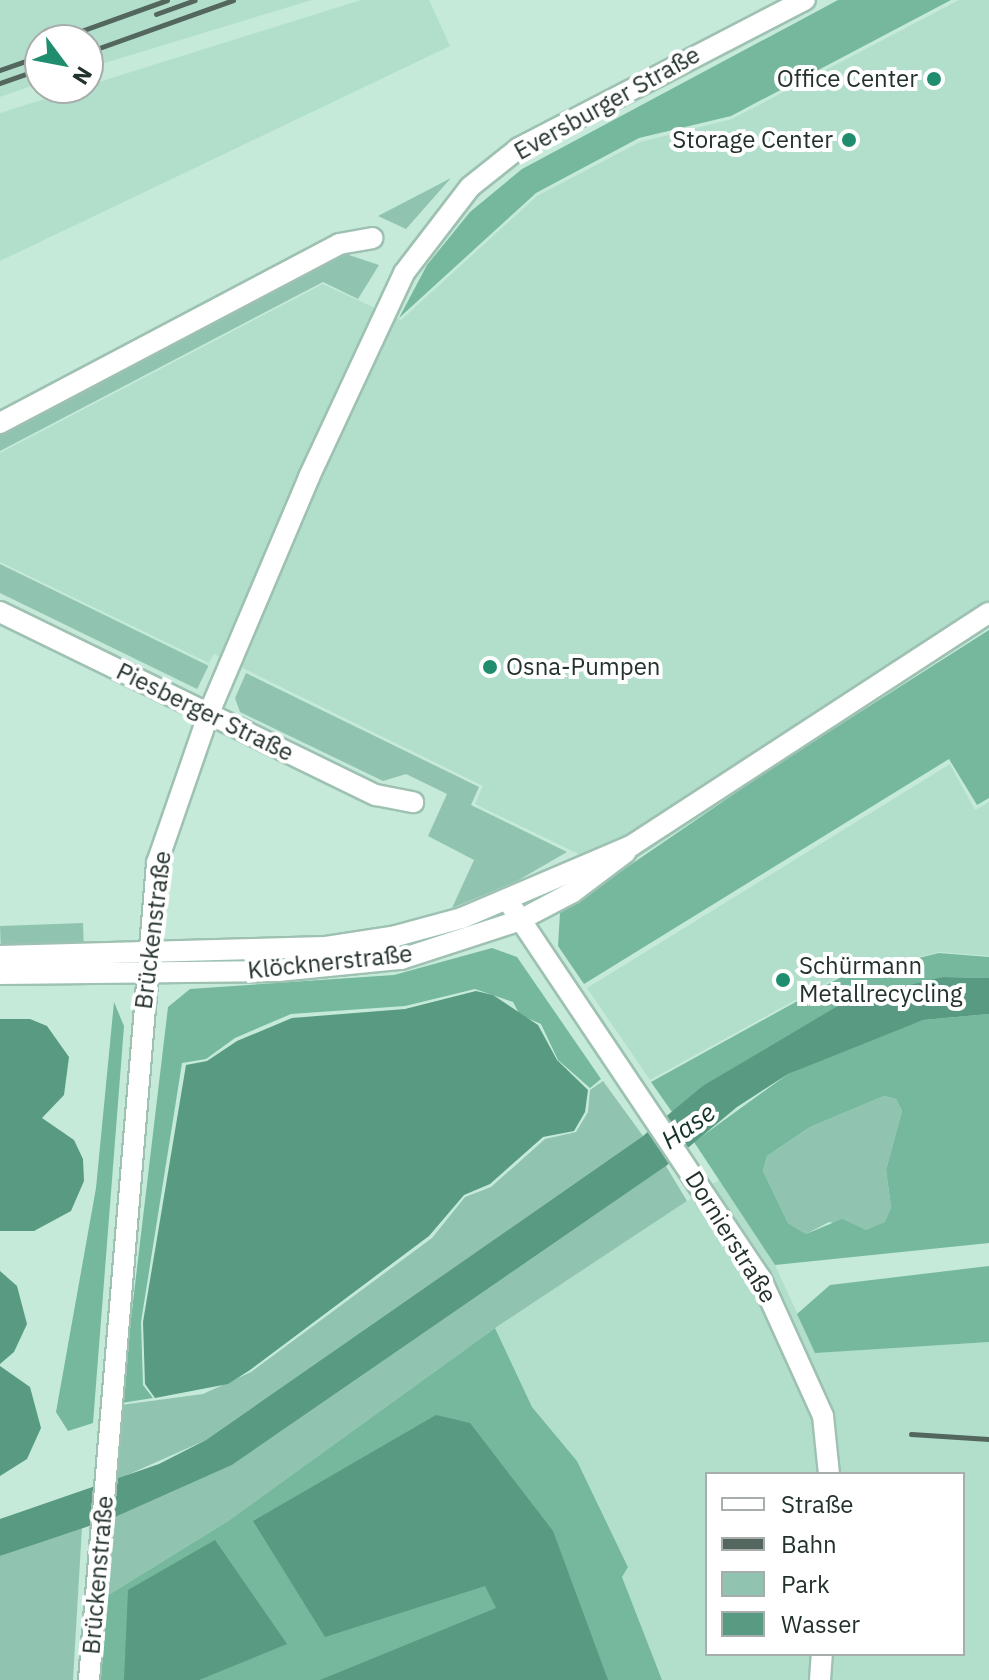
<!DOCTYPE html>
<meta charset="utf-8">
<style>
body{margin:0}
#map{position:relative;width:989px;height:1680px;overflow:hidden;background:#c5eada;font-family:"IBM Plex Sans",sans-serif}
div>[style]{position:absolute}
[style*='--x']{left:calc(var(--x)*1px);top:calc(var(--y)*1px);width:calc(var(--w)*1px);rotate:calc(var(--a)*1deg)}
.built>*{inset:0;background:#b2dfcc}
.green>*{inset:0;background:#91c4b0;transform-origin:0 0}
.forest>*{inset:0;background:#75b89e}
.water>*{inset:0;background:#589a82}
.roads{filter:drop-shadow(2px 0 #9ec1b2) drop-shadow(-2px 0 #9ec1b2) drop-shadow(0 2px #9ec1b2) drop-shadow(0 -2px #9ec1b2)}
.street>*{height:20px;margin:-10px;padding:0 10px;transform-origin:10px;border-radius:10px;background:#fff}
.rail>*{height:5px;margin:-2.5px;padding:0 2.5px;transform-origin:2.5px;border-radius:2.5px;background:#53675e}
.dots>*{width:22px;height:22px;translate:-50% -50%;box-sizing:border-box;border:4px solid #fff;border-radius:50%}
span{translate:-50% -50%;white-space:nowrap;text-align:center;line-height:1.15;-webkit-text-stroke:8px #fff;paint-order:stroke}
.poi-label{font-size:24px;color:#24322c}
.right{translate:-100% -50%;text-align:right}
.left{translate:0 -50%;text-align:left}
.street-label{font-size:24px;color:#24322c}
.water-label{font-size:26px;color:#133328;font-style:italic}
.legend{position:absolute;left:705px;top:1472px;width:260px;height:184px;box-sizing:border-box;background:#fff;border:2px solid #a7adab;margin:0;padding:10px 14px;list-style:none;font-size:24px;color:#24322c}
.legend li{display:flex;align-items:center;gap:16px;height:40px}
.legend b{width:40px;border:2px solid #a7adab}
.north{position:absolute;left:24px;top:24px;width:80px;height:80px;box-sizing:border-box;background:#fff;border:2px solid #a7adab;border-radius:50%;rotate:122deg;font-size:22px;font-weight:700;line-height:32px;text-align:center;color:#24322c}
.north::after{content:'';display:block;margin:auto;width:28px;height:36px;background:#208e6e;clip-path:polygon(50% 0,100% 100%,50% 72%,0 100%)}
</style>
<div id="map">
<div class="built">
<div style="clip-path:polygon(0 0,312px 0,88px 68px,88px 40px,40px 40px,40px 83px,0 97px)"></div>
<div style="clip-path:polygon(361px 0,429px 0,450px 46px,0 261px,0 113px)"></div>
<div style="clip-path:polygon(959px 0,989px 0,989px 626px,616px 872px,475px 804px,483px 786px,214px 654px,209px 663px,0 562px,0 453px,323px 284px,401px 320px,537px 196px,640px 142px,732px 119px)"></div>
<div style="clip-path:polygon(950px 764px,975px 810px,989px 802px,989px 956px,940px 952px,839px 976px,650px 1080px,587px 988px)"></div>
<div style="clip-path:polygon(evenodd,719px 1180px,775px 1265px,815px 1352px,989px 1342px,989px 1680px,662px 1680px,622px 1577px,628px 1566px,577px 1461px,532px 1407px,495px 1328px,719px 1180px,707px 1474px,963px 1474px,963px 1654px,707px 1654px,707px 1474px)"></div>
</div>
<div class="green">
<div style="clip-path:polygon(451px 178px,406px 229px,378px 216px)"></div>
<div style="clip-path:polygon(346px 254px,379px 265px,358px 299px,323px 282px,0 451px,0 433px)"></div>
<div style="left:0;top:564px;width:232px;height:26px;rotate:26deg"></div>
<div style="clip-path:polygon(246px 673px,479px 787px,471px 805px,567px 852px,517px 881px,452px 908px,474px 860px,428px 836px,447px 794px,406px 774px,383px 781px,240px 712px,235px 698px)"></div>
<div style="left:83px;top:923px;width:23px;height:83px;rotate:88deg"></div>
<div style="clip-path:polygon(603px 1081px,643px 1136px,206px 1440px,116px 1480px,121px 1405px,203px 1394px,251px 1372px,432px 1238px,465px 1197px,491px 1187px,545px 1139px,576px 1132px,588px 1112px,590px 1090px)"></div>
<div style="clip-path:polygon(884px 1096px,896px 1099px,902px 1111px,886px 1170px,891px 1207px,885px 1223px,866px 1230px,829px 1222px,806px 1234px,788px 1223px,763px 1171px,767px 1156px,810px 1127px)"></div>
<div style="clip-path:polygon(666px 1166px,687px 1201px,495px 1328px,228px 1521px,105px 1597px,113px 1518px,232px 1465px)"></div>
<div style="clip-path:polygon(82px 1527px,73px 1680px,0 1680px,0 1556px)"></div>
</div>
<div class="forest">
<div style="clip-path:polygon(838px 0,951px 0,731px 116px,639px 138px,536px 193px,399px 318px,427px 265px,470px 212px,522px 169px)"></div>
<div style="clip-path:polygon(989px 630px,989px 798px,977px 805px,949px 759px,584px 984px,558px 946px,560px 913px,769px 770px)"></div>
<div style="clip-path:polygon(492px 948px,517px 957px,601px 1079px,590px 1088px,558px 1060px,541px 1024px,520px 1015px,513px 1002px,475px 989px,405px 1006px,291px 1014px,235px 1038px,206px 1059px,182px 1063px,141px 1322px,143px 1385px,153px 1398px,121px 1403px,168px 1007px,190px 989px,394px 975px)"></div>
<div style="clip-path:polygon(939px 953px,989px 957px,989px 978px,943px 977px,701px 1087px,672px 1112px,651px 1082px,841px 977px)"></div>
<div style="clip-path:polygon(114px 1002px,124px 1026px,93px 1423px,68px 1431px,56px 1412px,96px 1188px)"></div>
<div style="clip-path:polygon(evenodd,989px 1014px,989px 1243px,775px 1265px,694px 1142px,788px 1074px,853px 1044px,923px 1020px,989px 1014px,884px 1096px,896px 1099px,902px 1111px,886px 1170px,891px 1207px,885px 1222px,866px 1230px,842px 1219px,806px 1234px,788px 1223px,763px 1171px,767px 1156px,810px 1127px,884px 1096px)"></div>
<div style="clip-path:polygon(989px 1266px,989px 1342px,815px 1353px,797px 1314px,830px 1285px)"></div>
<div style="clip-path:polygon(495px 1328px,532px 1407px,577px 1461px,628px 1567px,622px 1577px,662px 1680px,99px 1680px,105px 1597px,228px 1521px)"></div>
</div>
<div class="water">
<div style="clip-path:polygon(943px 977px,989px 978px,989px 1014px,923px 1020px,788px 1074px,737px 1107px,666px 1166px,232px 1465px,113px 1518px,0 1556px,0 1519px,159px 1464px,206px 1440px,643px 1136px,701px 1087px,848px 1000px)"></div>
<div style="clip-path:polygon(476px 991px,493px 995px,538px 1025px,557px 1060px,588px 1090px,585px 1112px,574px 1131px,543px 1137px,490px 1184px,464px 1195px,429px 1236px,250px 1370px,228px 1384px,155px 1398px,145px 1384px,143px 1322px,186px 1065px,207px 1061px,237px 1041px,292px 1018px,405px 1009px)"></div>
<div style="clip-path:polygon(0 1019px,30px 1019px,47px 1026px,69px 1057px,64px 1095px,42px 1118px,74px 1140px,83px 1159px,84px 1181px,71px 1211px,34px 1231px,0 1231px)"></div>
<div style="clip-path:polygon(0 1271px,17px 1286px,27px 1324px,14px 1352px,0 1364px)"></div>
<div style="clip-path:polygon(0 1366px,30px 1387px,41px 1428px,27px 1459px,0 1476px)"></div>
<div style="clip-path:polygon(436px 1415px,470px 1423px,553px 1531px,608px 1680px,320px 1680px,496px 1608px,485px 1586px,325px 1637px,253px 1521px)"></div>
<div style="clip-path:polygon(215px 1540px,287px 1644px,199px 1680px,124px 1680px,128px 1590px)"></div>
</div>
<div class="roads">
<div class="street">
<div style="--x:0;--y:423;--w:383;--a:-27.8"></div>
<div style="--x:339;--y:244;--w:34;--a:-10"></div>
<div style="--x:0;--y:612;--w:418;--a:26"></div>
<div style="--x:376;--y:795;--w:38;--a:11"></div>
<div style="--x:508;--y:901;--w:453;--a:56.2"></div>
<div style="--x:760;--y:1277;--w:153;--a:65.6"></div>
<div style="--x:823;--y:1416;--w:58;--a:84.1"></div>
<div style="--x:0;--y:956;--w:326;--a:-1.6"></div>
<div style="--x:326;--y:947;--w:71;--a:-8.9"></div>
<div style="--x:396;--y:936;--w:68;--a:-15.3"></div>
<div style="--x:462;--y:918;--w:184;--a:-23.1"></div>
<div style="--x:631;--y:846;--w:427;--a:-33.1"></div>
<div style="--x:0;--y:974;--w:278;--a:-0.6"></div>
<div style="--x:278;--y:971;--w:124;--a:-5.6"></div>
<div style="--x:401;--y:959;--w:123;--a:-18"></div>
<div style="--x:518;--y:921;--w:62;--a:-27.8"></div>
<div style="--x:573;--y:892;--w:66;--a:-37"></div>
<div style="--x:89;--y:1680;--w:820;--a:-85.24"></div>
<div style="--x:157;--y:863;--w:159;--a:-70.9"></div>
<div style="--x:209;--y:713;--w:256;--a:-67"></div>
<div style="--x:309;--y:477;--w:225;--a:-65"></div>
<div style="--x:404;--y:273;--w:108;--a:-52.5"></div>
<div style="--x:470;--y:187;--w:63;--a:-38.5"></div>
<div style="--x:519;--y:148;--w:322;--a:-27.4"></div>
<div style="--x:820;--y:1680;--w:26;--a:-86"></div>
</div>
</div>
<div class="rail">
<div style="--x:156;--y:14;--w:41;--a:-19.7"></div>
<div style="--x:56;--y:40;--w:118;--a:-19.8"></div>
<div style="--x:88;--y:52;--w:154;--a:-19.7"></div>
<div style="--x:0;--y:70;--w:42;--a:-19.3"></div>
<div style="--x:0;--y:83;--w:42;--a:-19.3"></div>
<div style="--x:911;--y:1434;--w:78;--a:3.7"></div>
</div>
<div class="dots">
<div style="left:934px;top:79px;background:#208e6e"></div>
<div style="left:849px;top:140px;background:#208e6e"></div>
<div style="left:490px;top:667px;background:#208e6e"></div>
<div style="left:783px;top:980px;background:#208e6e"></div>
</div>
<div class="poi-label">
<span class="right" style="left:918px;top:79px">Office Center</span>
<span class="right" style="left:833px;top:140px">Storage Center</span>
<span class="left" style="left:506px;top:667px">Osna-Pumpen</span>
<span class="left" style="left:799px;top:980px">Schürmann<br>Metallrecycling</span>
</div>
<div class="street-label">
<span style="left:607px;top:103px;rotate:-29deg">Eversburger Straße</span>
<span style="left:205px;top:712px;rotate:26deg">Piesberger Straße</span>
<span style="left:153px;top:930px;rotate:-83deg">Brückenstraße</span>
<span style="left:330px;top:962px;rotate:-6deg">Klöcknerstraße</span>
<span style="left:731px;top:1237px;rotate:58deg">Dornierstraße</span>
<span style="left:98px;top:1575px;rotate:-85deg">Brückenstraße</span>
</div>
<div class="water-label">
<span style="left:688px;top:1126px;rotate:-35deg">Hase</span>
</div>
<ul class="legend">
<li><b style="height:10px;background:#fff"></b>Straße</li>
<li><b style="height:10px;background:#53675e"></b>Bahn</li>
<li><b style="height:22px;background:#91c4b0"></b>Park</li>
<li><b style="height:22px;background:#589a82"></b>Wasser</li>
</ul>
<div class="north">N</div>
</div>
